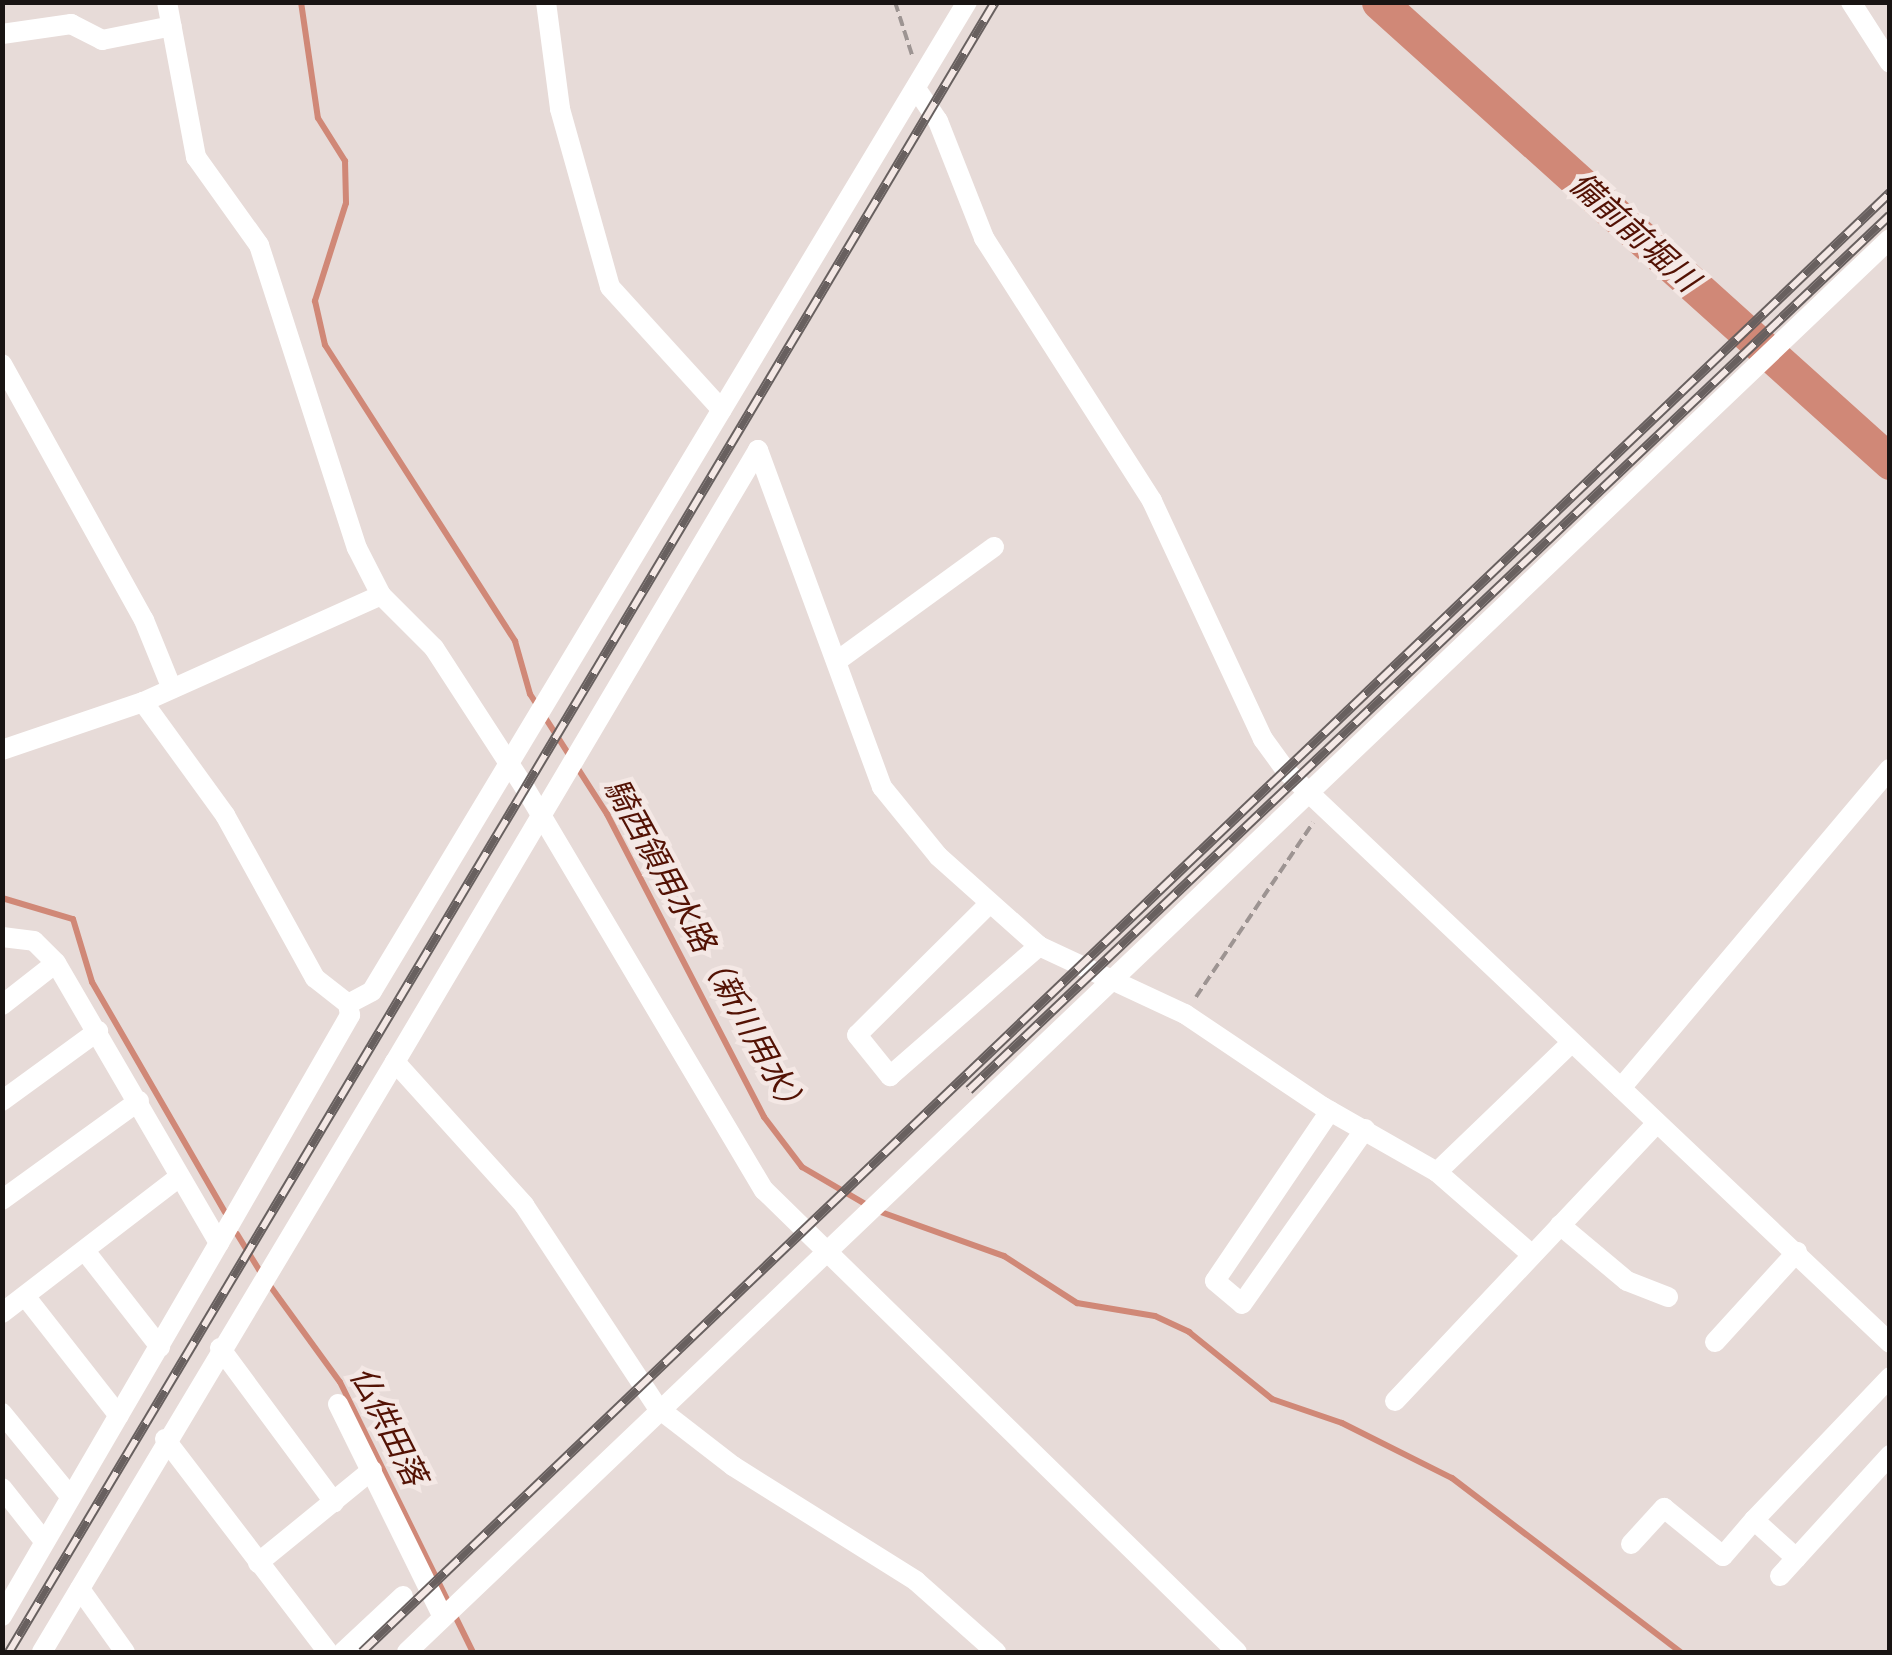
<!DOCTYPE html>
<meta charset="utf-8">
<style>
body{margin:0}
#map{position:relative;width:1892px;height:1655px;overflow:hidden;background:#e7dbd8;font-family:Lora,"Noto Sans JP",serif}
div>[style]{position:absolute}
[style*='--x']{left:calc(var(--x)*1px);top:calc(var(--y)*1px);width:calc(var(--w)*1px);rotate:calc(var(--a)*1deg)}
.stream>*{height:6px;margin:-3px;padding:0 3px;transform-origin:3px;border-radius:3px;background:#d08877}
.river>*{height:35px;margin:-17.5px;padding:0 17.5px;transform-origin:17.5px;border-radius:17.5px;background:#d08877}
.path>*{height:4px;margin-top:-2px;transform-origin:0;background:repeating-linear-gradient(90deg,#9d9492 0 10px,transparent 0 15px)}
.minor>*{height:20px;margin:-10px;padding:0 10px;transform-origin:10px;border-radius:10px;background:#fff}
.rail>*{height:10px;margin-top:-5px;transform-origin:0;background:repeating-linear-gradient(90deg,#f4e8e5 0 19px,#68605f 0 38px);box-sizing:border-box;border-block:2px solid #68605f}
span{translate:-50% -50%;white-space:nowrap;text-align:center;line-height:1.15;-webkit-text-stroke:9px #f4e8e5;paint-order:stroke}
.water-label{font-size:32px;color:#531204;font-style:italic}
.frame{position:absolute;inset:0;border:5px solid #191413;pointer-events:none}
</style>
<div id="map">
<div class="stream">
<div style="--x:301;--y:2;--w:117;--a:81.7"></div>
<div style="--x:318;--y:118;--w:51;--a:57.9"></div>
<div style="--x:345;--y:161;--w:42;--a:88.6"></div>
<div style="--x:346;--y:203;--w:103;--a:107.6"></div>
<div style="--x:315;--y:301;--w:45;--a:77.2"></div>
<div style="--x:325;--y:345;--w:352;--a:57.3"></div>
<div style="--x:515;--y:641;--w:55;--a:74.2"></div>
<div style="--x:530;--y:694;--w:143;--a:57.3"></div>
<div style="--x:607;--y:814;--w:341;--a:62.6"></div>
<div style="--x:764;--y:1117;--w:63;--a:52.8"></div>
<div style="--x:802;--y:1167;--w:75;--a:30.3"></div>
<div style="--x:2;--y:898;--w:74;--a:16.5"></div>
<div style="--x:73;--y:919;--w:66;--a:73.2"></div>
<div style="--x:92;--y:982;--w:266;--a:60"></div>
<div style="--x:878;--y:1211;--w:134;--a:19.7"></div>
<div style="--x:1004;--y:1256;--w:87;--a:32.8"></div>
<div style="--x:1077;--y:1303;--w:79;--a:9.5"></div>
<div style="--x:1155;--y:1316;--w:38;--a:25"></div>
<div style="--x:1189;--y:1332;--w:107;--a:38.9"></div>
<div style="--x:1272;--y:1399;--w:74;--a:18.9"></div>
<div style="--x:1342;--y:1423;--w:123;--a:26.6"></div>
<div style="--x:1452;--y:1478;--w:287;--a:37.3"></div>
<div style="--x:237;--y:1234;--w:46;--a:58.4"></div>
<div style="--x:268;--y:1283;--w:122;--a:54"></div>
<div style="--x:340;--y:1382;--w:301;--a:63.8"></div>
</div>
<div class="river">
<div style="--x:1379;--y:2;--w:688;--a:41.99"></div>
</div>
<div class="path">
<div style="--x:895;--y:2;--w:56;--a:72.2"></div>
<div style="--x:1196;--y:997;--w:210;--a:-56.1"></div>
</div>
<div class="minor">
<div style="--x:167;--y:2;--w:158;--a:79.4"></div>
<div style="--x:196;--y:157;--w:108;--a:54.4"></div>
<div style="--x:259;--y:245;--w:318;--a:72.1"></div>
<div style="--x:357;--y:548;--w:53;--a:62.9"></div>
<div style="--x:381;--y:595;--w:75;--a:45"></div>
<div style="--x:434;--y:648;--w:167;--a:57"></div>
<div style="--x:525;--y:788;--w:468;--a:59.3"></div>
<div style="--x:764;--y:1190;--w:661;--a:44.33"></div>
<div style="--x:546;--y:2;--w:108;--a:82.5"></div>
<div style="--x:560;--y:109;--w:185;--a:74.3"></div>
<div style="--x:610;--y:287;--w:166;--a:47.7"></div>
<div style="--x:1851;--y:2;--w:72;--a:57.4"></div>
<div style="--x:2;--y:34;--w:70;--a:-8.2"></div>
<div style="--x:71;--y:24;--w:35;--a:27"></div>
<div style="--x:102;--y:40;--w:71;--a:-11.3"></div>
<div style="--x:917;--y:90;--w:37;--a:56"></div>
<div style="--x:938;--y:121;--w:126;--a:68.5"></div>
<div style="--x:984;--y:238;--w:312;--a:57.4"></div>
<div style="--x:1152;--y:501;--w:263;--a:65"></div>
<div style="--x:1263;--y:739;--w:39;--a:54"></div>
<div style="--x:1286;--y:771;--w:832;--a:43.44"></div>
<div style="--x:2;--y:364;--w:293;--a:61"></div>
<div style="--x:144;--y:620;--w:74;--a:67.9"></div>
<div style="--x:758;--y:450;--w:712;--a:120.67"></div>
<div style="--x:395;--y:1062;--w:193;--a:47.9"></div>
<div style="--x:524;--y:1205;--w:243;--a:56.6"></div>
<div style="--x:658;--y:1408;--w:95;--a:37.7"></div>
<div style="--x:733;--y:1466;--w:216;--a:32.1"></div>
<div style="--x:916;--y:1581;--w:107;--a:41.6"></div>
<div style="--x:758;--y:450;--w:359;--a:69.8"></div>
<div style="--x:882;--y:787;--w:89;--a:50.9"></div>
<div style="--x:938;--y:856;--w:135;--a:41.7"></div>
<div style="--x:1039;--y:946;--w:161;--a:25"></div>
<div style="--x:1185;--y:1014;--w:166;--a:34"></div>
<div style="--x:1323;--y:1107;--w:131;--a:29.7"></div>
<div style="--x:1437;--y:1172;--w:187;--a:-43.9"></div>
<div style="--x:837;--y:661;--w:194;--a:-36"></div>
<div style="--x:143;--y:702;--w:140;--a:54"></div>
<div style="--x:225;--y:815;--w:186;--a:61.1"></div>
<div style="--x:315;--y:978;--w:42;--a:38.2"></div>
<div style="--x:348;--y:1004;--w:27;--a:-28"></div>
<div style="--x:372;--y:991;--w:1154;--a:-58.97"></div>
<div style="--x:2;--y:750;--w:149;--a:-18.8"></div>
<div style="--x:143;--y:702;--w:261;--a:-24.2"></div>
<div style="--x:990;--y:903;--w:187;--a:135.2"></div>
<div style="--x:857;--y:1035;--w:53;--a:51.2"></div>
<div style="--x:890;--y:1076;--w:198;--a:-41.1"></div>
<div style="--x:2;--y:937;--w:32;--a:7"></div>
<div style="--x:34;--y:941;--w:31;--a:45"></div>
<div style="--x:56;--y:963;--w:324;--a:59.8"></div>
<div style="--x:219;--y:1243;--w:432;--a:120.2"></div>
<div style="--x:2;--y:1005;--w:68;--a:-37.9"></div>
<div style="--x:1621;--y:1088;--w:417;--a:-49.9"></div>
<div style="--x:2;--y:1101;--w:119;--a:-36.1"></div>
<div style="--x:1330;--y:1111;--w:205;--a:124.1"></div>
<div style="--x:1215;--y:1281;--w:35;--a:40"></div>
<div style="--x:1242;--y:1304;--w:214;--a:-54.9"></div>
<div style="--x:1437;--y:1172;--w:126;--a:41.1"></div>
<div style="--x:2;--y:1200;--w:169;--a:-35.9"></div>
<div style="--x:1560;--y:1225;--w:87;--a:39.9"></div>
<div style="--x:1627;--y:1281;--w:44;--a:21.3"></div>
<div style="--x:219;--y:1243;--w:263;--a:-60.1"></div>
<div style="--x:350;--y:1015;--w:11;--a:-100"></div>
<div style="--x:85;--y:1251;--w:122;--a:52"></div>
<div style="--x:25;--y:1296;--w:152;--a:51.9"></div>
<div style="--x:2;--y:1313;--w:223;--a:-37.5"></div>
<div style="--x:1715;--y:1342;--w:122;--a:-47.7"></div>
<div style="--x:220;--y:1348;--w:192;--a:53.5"></div>
<div style="--x:1395;--y:1401;--w:382;--a:-46.7"></div>
<div style="--x:338;--y:1404;--w:237;--a:63.8"></div>
<div style="--x:2;--y:1413;--w:107;--a:50.7"></div>
<div style="--x:165;--y:1439;--w:268;--a:52.6"></div>
<div style="--x:2;--y:1488;--w:68;--a:51.6"></div>
<div style="--x:1754;--y:1520;--w:197;--a:-46.4"></div>
<div style="--x:1631;--y:1544;--w:49;--a:-47.5"></div>
<div style="--x:1664;--y:1508;--w:76;--a:39.1"></div>
<div style="--x:1723;--y:1556;--w:48;--a:-49.3"></div>
<div style="--x:1754;--y:1520;--w:57;--a:42.1"></div>
<div style="--x:258;--y:1563;--w:147;--a:-39.2"></div>
<div style="--x:1780;--y:1576;--w:164;--a:-47.7"></div>
<div style="--x:80;--y:1589;--w:77;--a:54.5"></div>
<div style="--x:42;--y:1652;--w:688;--a:-59.11"></div>
<div style="--x:343;--y:1652;--w:82;--a:-43"></div>
<div style="--x:407;--y:1652;--w:2048;--a:-43.62"></div>
</div>
<div class="rail">
<div style="--x:969;--y:1090;--w:1270;--a:-43.53"></div>
<div style="--x:9;--y:1652;--w:1922;--a:-59.14"></div>
<div style="--x:362;--y:1652;--w:2113;--a:-43.68"></div>
</div>
<div class="water-label">
<span style="left:1634px;top:232px;rotate:42deg">備前前堀川</span>
<span style="left:706px;top:949px;rotate:61deg">騎西領用水路（新川用水）</span>
<span style="left:388px;top:1426px;rotate:63deg">仏供田落</span>
</div>
<div class="frame"></div>
</div>
